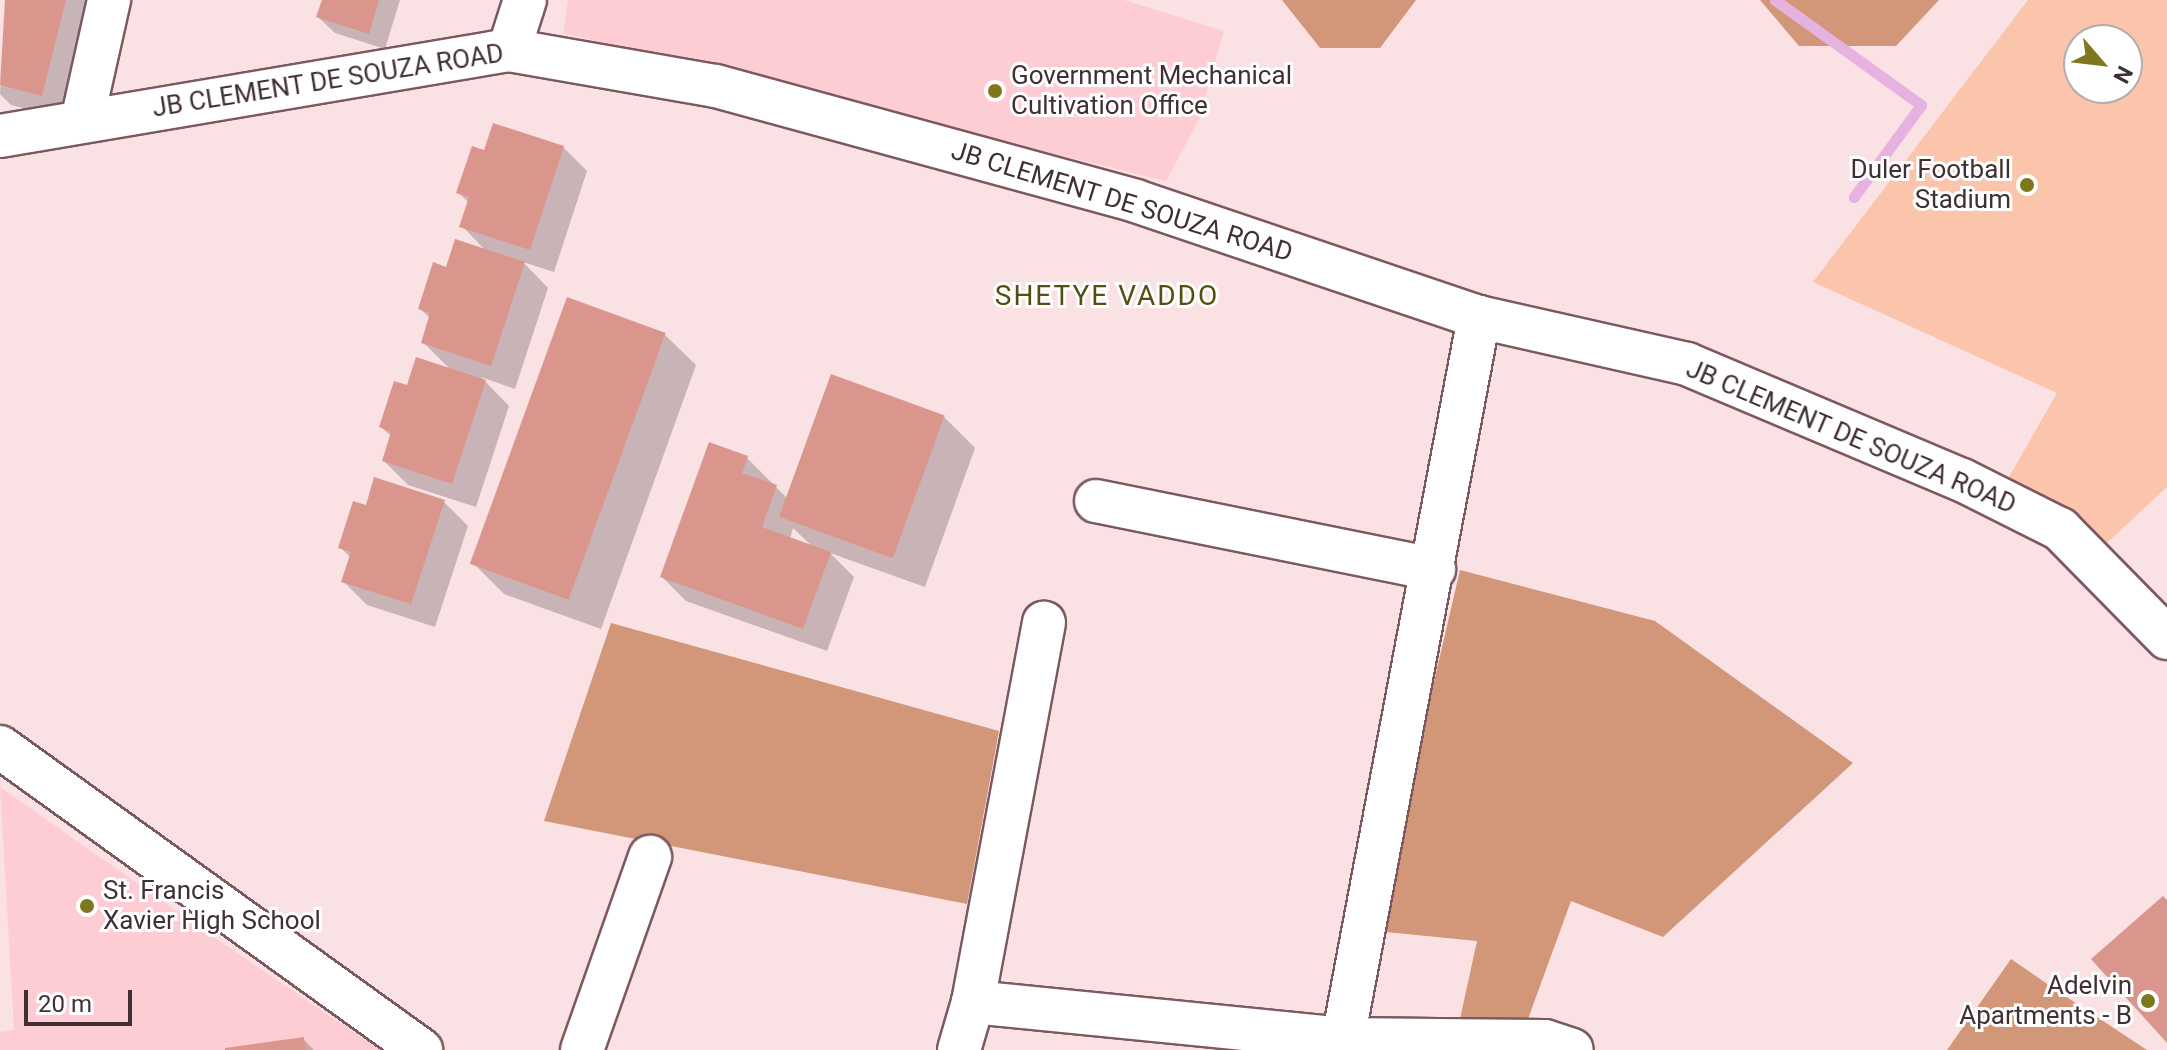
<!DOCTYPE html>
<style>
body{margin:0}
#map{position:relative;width:2167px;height:1050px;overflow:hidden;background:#fae1e4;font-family:Roboto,sans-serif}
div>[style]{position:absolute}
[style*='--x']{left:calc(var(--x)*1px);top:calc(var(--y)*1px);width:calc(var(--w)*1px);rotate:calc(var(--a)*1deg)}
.built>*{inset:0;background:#fecdd4}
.green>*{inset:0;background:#fbc5ab}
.forest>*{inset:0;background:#d29679}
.shadow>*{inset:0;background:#0003}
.stream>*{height:11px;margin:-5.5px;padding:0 5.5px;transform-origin:5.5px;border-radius:5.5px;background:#e6b3e1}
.building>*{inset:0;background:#da968d;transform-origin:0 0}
.roads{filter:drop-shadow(2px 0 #7c595f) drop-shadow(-2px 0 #7c595f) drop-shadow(0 2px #7c595f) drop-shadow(0 -2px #7c595f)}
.minor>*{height:42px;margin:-21px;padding:0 21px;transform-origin:21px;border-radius:21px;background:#fff}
.dots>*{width:22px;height:22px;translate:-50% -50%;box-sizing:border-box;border:4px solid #fff;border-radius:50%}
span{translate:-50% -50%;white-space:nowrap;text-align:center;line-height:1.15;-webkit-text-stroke:6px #fff;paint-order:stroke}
.poi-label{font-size:26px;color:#403033}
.left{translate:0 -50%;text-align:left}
.right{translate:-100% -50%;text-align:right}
.street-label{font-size:26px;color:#403033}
.neighbourhood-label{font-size:28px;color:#544f11;letter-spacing:2px}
.north{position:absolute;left:2063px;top:24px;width:80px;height:80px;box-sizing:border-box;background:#fff;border:2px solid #b3acad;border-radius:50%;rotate:118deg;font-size:22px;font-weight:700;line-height:32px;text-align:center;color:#403033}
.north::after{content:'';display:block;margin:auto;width:28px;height:36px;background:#7e771c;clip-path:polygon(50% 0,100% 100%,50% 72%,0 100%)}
.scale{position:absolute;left:24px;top:990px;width:108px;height:36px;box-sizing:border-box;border:4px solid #403033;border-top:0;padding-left:10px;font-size:24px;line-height:28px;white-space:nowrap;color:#403033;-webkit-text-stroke:6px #fff;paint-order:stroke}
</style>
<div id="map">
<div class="built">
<div style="clip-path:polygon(568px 0,1124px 0,1224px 31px,1199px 119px,1166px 181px,563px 33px)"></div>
<div style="clip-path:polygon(0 787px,221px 942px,380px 1050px,0 1050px,0 1032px,14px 1030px)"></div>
</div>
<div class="green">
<div style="clip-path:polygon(evenodd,2028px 0,2167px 0,2167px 487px,2107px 543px,2005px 484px,2057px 393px,1813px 282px,2028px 0,2079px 40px,2127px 40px,2127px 88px,2079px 88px,2079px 40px)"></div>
</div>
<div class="forest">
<div style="clip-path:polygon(1282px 0,1416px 0,1380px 48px,1320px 48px)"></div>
<div style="clip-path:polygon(1760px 0,1939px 0,1896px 46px,1799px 46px)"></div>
<div style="clip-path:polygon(1460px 570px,1655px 621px,1853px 763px,1663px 937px,1571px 901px,1528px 1019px,1458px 1028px,1477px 941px,1376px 931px)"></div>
<div style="clip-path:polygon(611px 623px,999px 731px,967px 904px,544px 821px)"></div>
<div style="clip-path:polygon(2011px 959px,2059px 992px,2147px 1050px,1947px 1050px)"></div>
</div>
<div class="shadow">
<div style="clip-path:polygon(7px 0,96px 0,66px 119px,11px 105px,0 94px)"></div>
<div style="clip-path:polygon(324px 0,400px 0,385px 49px,335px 33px,318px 17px)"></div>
<div style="clip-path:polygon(563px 147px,587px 171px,554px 272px,523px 262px,548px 288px,515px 389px,481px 377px,509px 406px,476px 507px,408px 485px,384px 461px,392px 437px,381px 427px,408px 387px,452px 371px,423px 342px,431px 319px,420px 309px,447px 269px,487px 252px,462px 226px,469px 203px,458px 192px,486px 153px)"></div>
<div style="clip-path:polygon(665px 335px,696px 365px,601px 629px,504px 594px,473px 563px)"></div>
<div style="clip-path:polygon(evenodd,944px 417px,975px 448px,925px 587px,830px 553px,854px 577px,827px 651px,686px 601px,662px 577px,747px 458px,788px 499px,944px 417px,793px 528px,813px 547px,790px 539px,793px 528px)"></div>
<div style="clip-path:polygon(444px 502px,468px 526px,435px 627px,367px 605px,343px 581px,351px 558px,340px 547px,367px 508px)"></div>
<div style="clip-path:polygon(303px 1039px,314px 1050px,226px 1050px)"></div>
</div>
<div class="stream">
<div style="--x:1775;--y:0;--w:180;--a:35.7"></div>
<div style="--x:1921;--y:105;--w:114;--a:126.1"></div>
</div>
<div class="building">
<div style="clip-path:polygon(5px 0,66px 0,42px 96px,0 85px)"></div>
<div style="clip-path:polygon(322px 0,379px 0,369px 34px,316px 17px)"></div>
<div style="clip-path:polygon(493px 123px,564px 146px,530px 250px,459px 227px,469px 197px,456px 193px,472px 146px,484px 150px)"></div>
<div style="clip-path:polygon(455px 239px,525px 262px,491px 366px,421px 343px,430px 313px,418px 309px,433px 262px,446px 267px)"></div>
<div style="left:567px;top:297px;width:105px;height:284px;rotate:20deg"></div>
<div style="clip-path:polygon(416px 357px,486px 380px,452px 484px,382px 461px,391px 432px,379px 427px,394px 381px,407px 385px)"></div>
<div style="left:831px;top:374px;width:121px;height:152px;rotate:20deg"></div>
<div style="clip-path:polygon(709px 442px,748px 456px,742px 473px,777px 485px,762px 527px,831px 552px,803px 629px,660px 577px)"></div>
<div style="clip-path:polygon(374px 477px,445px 500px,411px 604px,341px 582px,351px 552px,338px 548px,353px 501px,366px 505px)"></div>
<div style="clip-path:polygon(2163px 896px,2167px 900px,2167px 1043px,2091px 959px)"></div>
<div style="clip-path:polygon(304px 1037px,305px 1050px,225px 1050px,225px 1048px)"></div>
</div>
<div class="roads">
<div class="minor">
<div style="--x:509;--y:50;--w:52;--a:-72.3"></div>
<div style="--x:82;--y:121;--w:124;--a:-77.4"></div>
<div style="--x:0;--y:136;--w:516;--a:-9.59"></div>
<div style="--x:509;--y:50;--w:210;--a:9.9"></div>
<div style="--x:716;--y:86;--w:435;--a:15.3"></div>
<div style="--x:1136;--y:201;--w:362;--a:18.7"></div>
<div style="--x:1479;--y:317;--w:213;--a:12.7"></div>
<div style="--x:1687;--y:364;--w:298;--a:22.9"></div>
<div style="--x:1962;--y:480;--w:110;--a:26.6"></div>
<div style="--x:2060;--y:529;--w:153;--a:45.5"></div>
<div style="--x:1096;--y:501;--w:345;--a:11.4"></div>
<div style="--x:0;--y:747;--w:519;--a:35.74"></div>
<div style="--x:973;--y:1002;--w:386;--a:-79.4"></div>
<div style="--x:1343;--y:1039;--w:735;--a:-79.33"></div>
<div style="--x:582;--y:1050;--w:205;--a:-70.6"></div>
<div style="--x:959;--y:1050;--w:50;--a:-73.7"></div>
<div style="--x:973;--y:1002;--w:372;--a:5.7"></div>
<div style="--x:1343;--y:1039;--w:202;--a:0.6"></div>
<div style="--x:1545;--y:1041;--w:28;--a:18"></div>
</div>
</div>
<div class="dots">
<div style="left:995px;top:91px;background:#7e771c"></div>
<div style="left:2027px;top:185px;background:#7e771c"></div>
<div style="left:87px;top:906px;background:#7e771c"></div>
<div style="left:2148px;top:1001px;background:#7e771c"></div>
</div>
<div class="poi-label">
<span class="left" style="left:1011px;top:91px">Government Mechanical<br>Cultivation Office</span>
<span class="right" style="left:2011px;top:185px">Duler Football<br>Stadium</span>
<span class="left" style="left:103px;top:906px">St. Francis<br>Xavier High School</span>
<span class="right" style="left:2132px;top:1001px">Adelvin<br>Apartments - B</span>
</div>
<div class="street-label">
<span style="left:328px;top:81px;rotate:-9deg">JB CLEMENT DE SOUZA ROAD</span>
<span style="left:1122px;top:202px;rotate:17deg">JB CLEMENT DE SOUZA ROAD</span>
<span style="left:1851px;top:437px;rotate:23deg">JB CLEMENT DE SOUZA ROAD</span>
</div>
<div class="neighbourhood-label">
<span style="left:1107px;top:296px">SHETYE VADDO</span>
</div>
<div class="north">N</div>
<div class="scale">20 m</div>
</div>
